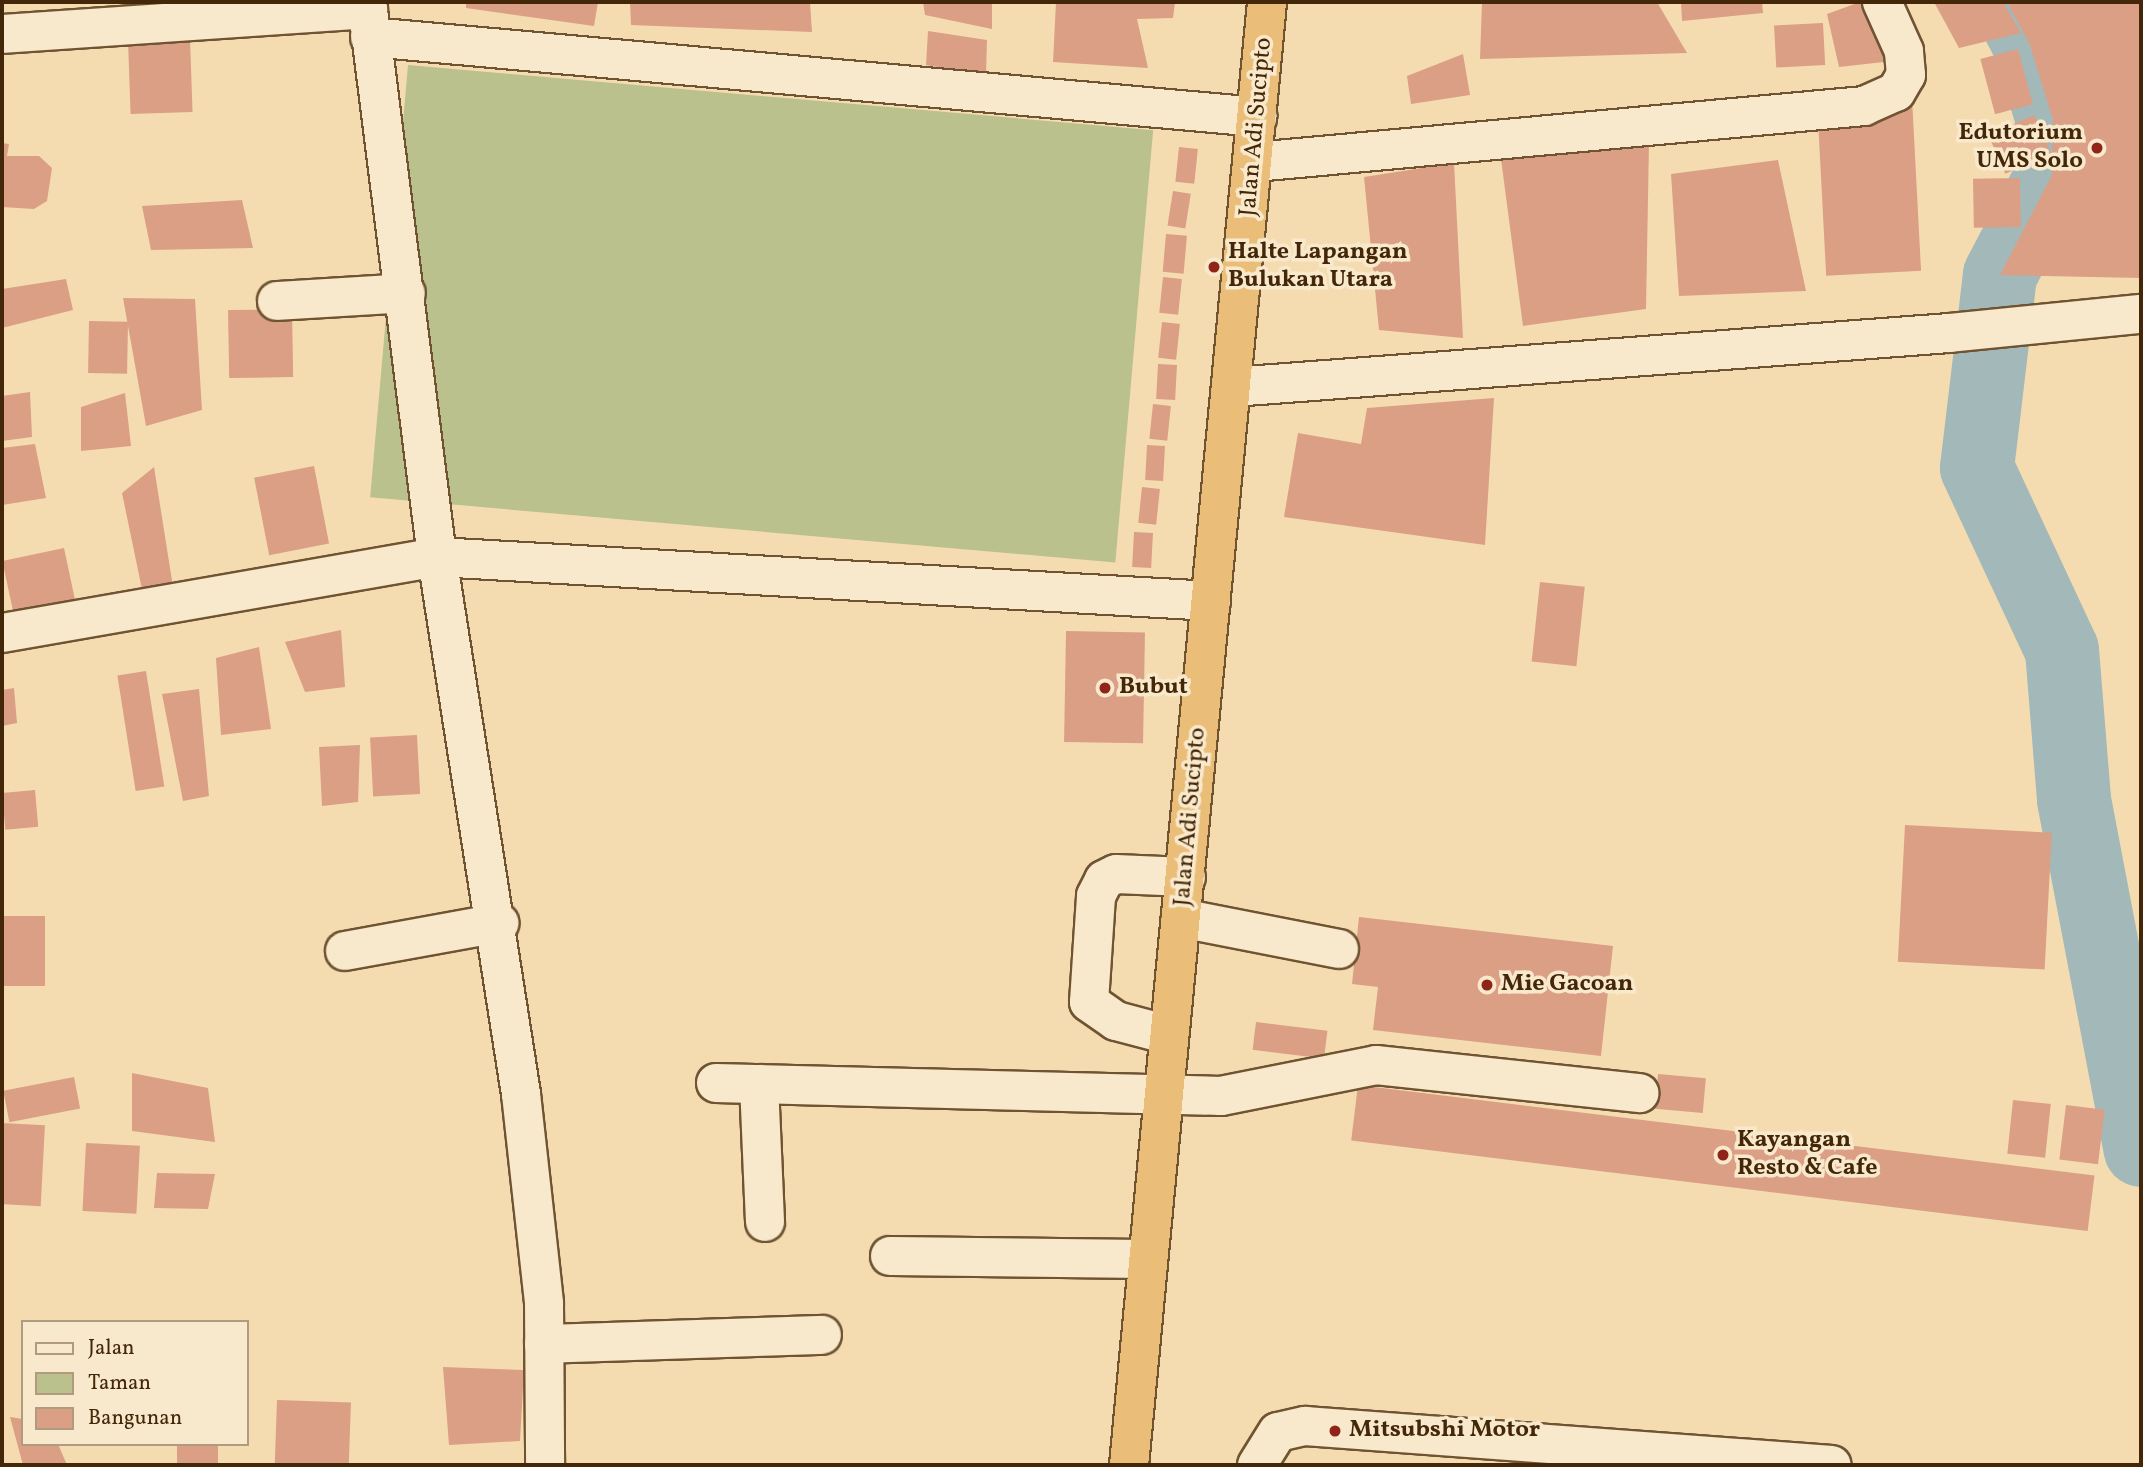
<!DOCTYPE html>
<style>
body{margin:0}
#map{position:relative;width:2143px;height:1467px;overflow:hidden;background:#f5dcb0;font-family:Vollkorn,serif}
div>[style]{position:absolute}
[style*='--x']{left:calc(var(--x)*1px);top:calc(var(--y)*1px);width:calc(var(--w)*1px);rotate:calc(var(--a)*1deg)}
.green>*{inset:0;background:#bac18d;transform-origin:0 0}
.river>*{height:74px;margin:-37px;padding:0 37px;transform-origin:37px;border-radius:37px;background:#a3b8b8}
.building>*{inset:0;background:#db9f85;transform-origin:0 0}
.roads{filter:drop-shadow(2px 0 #705432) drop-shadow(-2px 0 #705432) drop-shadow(0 2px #705432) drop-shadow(0 -2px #705432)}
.minor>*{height:38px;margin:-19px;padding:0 19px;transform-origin:19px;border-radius:19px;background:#f8e8cc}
.highway>*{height:38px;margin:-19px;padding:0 19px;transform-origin:19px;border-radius:19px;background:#eabe78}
.dots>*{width:19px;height:19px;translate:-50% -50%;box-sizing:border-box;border:4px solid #f8e8cc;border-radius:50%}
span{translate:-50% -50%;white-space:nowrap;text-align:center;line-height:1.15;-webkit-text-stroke:7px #f8e8cc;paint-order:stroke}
.street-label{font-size:24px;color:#432708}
.poi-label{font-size:24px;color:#432708;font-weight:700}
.right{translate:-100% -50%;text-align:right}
.left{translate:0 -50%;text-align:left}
.frame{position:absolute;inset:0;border:4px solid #432708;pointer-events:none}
.legend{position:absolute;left:21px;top:1320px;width:228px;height:126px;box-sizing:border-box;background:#f8e8cc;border:2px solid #b09b7e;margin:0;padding:9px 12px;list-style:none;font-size:21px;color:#432708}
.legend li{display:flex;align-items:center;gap:14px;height:35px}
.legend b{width:35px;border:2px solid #b09b7e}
</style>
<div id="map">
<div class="green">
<div style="left:408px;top:65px;width:748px;height:434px;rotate:5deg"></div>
</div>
<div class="river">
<div style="--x:2007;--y:2;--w:49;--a:61.9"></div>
<div style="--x:2030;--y:45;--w:78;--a:73"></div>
<div style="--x:2053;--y:120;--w:55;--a:91"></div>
<div style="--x:2052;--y:175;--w:113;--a:117.5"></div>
<div style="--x:2000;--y:275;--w:194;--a:96.8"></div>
<div style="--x:1977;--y:468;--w:201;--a:65"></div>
<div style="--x:2062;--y:650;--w:150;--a:85.4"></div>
<div style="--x:2074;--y:800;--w:356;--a:79.2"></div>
</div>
<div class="building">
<div style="clip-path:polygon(466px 2px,598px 2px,594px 26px,466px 8px)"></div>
<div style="clip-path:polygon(630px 2px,810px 2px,812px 32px,631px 25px)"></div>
<div style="clip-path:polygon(923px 2px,992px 2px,992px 29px,925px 15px)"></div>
<div style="clip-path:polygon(1056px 2px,1175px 2px,1173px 18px,1137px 19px,1148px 68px,1053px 62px)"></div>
<div style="clip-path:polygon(1482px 2px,1657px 2px,1687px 53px,1480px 59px)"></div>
<div style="clip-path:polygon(1681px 2px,1762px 2px,1763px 13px,1682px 21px)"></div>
<div style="clip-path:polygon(1860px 2px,1881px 29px,1884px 62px,1839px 67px,1827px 14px)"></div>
<div style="clip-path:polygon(1934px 2px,2003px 2px,2021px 33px,1959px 48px)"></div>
<div style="clip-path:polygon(2007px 2px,2141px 2px,2141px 278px,2000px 275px,2052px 175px,2053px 120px,2030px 45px)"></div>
<div style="left:1823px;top:23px;width:42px;height:49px;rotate:87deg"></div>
<div style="clip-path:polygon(928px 31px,987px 40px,986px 76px,926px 65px)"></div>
<div style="left:190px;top:39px;width:73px;height:62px;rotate:88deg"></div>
<div style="left:2018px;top:49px;width:57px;height:39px;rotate:75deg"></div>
<div style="clip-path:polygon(1463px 54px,1470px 95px,1411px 104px,1407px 76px)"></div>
<div style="left:1912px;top:98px;width:173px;height:95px;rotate:87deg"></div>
<div style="left:2034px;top:115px;width:42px;height:50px;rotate:66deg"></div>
<div style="clip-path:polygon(2px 143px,9px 144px,7px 156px,39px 156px,52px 168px,47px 201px,34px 209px,2px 207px)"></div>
<div style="clip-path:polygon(1649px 143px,1646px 309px,1523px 326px,1501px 159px)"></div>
<div style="left:1179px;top:147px;width:19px;height:35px;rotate:6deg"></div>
<div style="clip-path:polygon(1778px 160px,1806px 291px,1679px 296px,1671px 174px)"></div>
<div style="clip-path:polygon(1454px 163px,1463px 338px,1379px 330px,1364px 177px)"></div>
<div style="left:2020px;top:178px;width:49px;height:47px;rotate:89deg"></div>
<div style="left:1173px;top:191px;width:18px;height:35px;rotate:9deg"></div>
<div style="clip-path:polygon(242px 200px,253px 248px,151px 250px,142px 206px)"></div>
<div style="left:1166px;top:234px;width:21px;height:38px;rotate:5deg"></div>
<div style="left:1163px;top:277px;width:19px;height:36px;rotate:6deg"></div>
<div style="clip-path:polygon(66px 279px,73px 310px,2px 328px,2px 289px)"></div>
<div style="clip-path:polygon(123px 298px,195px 299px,202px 410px,146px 426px)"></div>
<div style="left:292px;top:309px;width:68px;height:64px;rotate:89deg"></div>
<div style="left:89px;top:321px;width:39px;height:52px;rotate:1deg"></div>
<div style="left:1162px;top:322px;width:18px;height:36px;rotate:6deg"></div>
<div style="left:1158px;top:364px;width:19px;height:35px;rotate:3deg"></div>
<div style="clip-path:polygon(30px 392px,32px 437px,2px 441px,2px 396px)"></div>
<div style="clip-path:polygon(125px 393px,131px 446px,81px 451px,81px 407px)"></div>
<div style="clip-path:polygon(1494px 398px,1485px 545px,1284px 517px,1298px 433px,1361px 444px,1367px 408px)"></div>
<div style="left:1153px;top:404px;width:18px;height:35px;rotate:6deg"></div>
<div style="clip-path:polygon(35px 444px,46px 498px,2px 505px,2px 448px)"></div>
<div style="left:1147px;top:445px;width:18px;height:35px;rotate:3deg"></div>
<div style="left:314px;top:466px;width:79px;height:61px;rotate:79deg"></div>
<div style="clip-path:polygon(154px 467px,174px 593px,144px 599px,122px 493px)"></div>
<div style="left:1142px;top:487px;width:18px;height:36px;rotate:6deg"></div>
<div style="left:1134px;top:532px;width:19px;height:35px;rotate:3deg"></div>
<div style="left:64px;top:548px;width:59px;height:63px;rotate:78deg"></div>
<div style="left:1540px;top:582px;width:45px;height:80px;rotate:6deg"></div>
<div style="clip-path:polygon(341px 630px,345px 687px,305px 692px,285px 642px)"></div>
<div style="left:1066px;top:631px;width:79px;height:111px;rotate:1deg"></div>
<div style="clip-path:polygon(259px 647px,271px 729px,221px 735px,216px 658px)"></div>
<div style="left:146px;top:671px;width:117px;height:29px;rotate:81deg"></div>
<div style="clip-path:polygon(14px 688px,17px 723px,2px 726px,2px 690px)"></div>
<div style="clip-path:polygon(199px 689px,209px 796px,183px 801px,162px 694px)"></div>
<div style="left:417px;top:735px;width:59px;height:47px;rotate:87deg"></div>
<div style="clip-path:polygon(360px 745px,358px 802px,322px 806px,319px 747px)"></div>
<div style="left:35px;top:790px;width:37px;height:33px;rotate:85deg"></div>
<div style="left:1905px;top:825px;width:147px;height:137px;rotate:3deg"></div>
<div style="left:2px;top:916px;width:43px;height:70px"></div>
<div style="clip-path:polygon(1359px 917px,1613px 946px,1601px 1056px,1373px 1030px,1378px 987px,1352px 984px)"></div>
<div style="left:1256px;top:1022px;width:72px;height:28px;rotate:7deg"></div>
<div style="clip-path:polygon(132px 1073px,208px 1088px,215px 1142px,132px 1131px)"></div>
<div style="left:1658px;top:1074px;width:48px;height:35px;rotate:5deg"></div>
<div style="left:74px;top:1077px;width:32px;height:72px;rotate:79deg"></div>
<div style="left:1358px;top:1085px;width:742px;height:56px;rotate:7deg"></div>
<div style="left:2013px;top:1100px;width:38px;height:54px;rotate:6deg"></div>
<div style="left:2066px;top:1105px;width:39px;height:55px;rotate:7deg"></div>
<div style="left:2px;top:1123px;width:43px;height:81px;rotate:3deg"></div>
<div style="left:86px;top:1143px;width:54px;height:68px;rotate:3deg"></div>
<div style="clip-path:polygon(157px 1173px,215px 1174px,208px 1209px,154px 1208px)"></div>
<div style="clip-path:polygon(443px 1367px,524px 1370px,520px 1441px,449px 1445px)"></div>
<div style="left:277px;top:1400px;width:74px;height:65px;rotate:2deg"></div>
<div style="clip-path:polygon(10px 1417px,23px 1419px,23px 1444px,58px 1444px,67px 1465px,23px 1465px)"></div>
<div style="left:177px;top:1444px;width:41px;height:21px"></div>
</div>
<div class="roads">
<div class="minor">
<div style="--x:367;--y:2;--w:559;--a:82.81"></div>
<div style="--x:437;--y:557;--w:544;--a:81.11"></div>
<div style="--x:521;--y:1094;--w:211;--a:83.7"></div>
<div style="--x:544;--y:1304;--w:161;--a:89.6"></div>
<div style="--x:2;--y:34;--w:367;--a:-3.9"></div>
<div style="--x:370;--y:37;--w:891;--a:5.15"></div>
<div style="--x:1255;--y:162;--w:612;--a:-5.25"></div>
<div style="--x:1864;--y:106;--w:35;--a:-24"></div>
<div style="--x:1896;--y:92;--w:20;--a:-60"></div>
<div style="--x:1906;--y:75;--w:24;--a:-95"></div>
<div style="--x:1904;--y:51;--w:54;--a:-114.2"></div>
<div style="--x:277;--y:301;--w:129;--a:-3.5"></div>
<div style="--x:1233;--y:387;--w:718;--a:-4.31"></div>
<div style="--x:1949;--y:333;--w:193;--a:-5.7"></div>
<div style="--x:2;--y:633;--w:442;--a:-9.9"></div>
<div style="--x:437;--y:557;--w:775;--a:3.25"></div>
<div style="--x:1181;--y:918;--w:161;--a:11.1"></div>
<div style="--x:345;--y:951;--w:157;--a:-10.3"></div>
<div style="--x:1169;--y:1035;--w:55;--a:-165.2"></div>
<div style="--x:1116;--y:1021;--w:33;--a:-145"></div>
<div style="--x:1089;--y:1002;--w:106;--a:-86.2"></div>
<div style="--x:1096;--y:896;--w:18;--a:-63"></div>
<div style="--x:1104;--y:880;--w:13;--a:-27"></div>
<div style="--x:1116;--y:874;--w:70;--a:2.5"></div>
<div style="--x:716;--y:1083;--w:505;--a:1.47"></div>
<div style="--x:1221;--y:1096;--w:158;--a:-11.3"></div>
<div style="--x:1376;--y:1065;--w:265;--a:6.1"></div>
<div style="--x:759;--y:1084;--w:138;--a:87.5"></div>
<div style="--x:890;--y:1256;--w:256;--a:0.7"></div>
<div style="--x:544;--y:1344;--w:278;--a:-1.9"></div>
<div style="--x:1257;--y:1465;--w:39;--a:-58"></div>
<div style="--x:1278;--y:1432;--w:28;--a:-13"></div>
<div style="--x:1305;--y:1426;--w:528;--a:4.23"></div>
</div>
<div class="highway">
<div style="--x:1129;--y:1465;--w:1469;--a:-84.61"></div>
</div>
</div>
<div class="dots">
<div style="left:2097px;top:148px;background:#8f2418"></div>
<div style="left:1214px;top:267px;background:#8f2418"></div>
<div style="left:1105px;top:688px;background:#8f2418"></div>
<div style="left:1487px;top:985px;background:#8f2418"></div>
<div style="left:1723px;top:1155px;background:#8f2418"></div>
<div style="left:1335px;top:1431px;background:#8f2418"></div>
</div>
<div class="street-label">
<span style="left:1257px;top:127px;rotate:-85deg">Jalan Adi Sucipto</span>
<span style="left:1191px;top:817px;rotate:-85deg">Jalan Adi Sucipto</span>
</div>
<div class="poi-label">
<span class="right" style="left:2083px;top:148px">Edutorium<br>UMS Solo</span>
<span class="left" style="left:1228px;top:267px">Halte Lapangan<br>Bulukan Utara</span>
<span class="left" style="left:1119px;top:688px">Bubut</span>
<span class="left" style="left:1501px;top:985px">Mie Gacoan</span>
<span class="left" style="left:1737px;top:1155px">Kayangan<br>Resto &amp; Cafe</span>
<span class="left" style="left:1349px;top:1431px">Mitsubshi Motor</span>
</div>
<div class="frame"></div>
<ul class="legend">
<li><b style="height:9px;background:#f8e8cc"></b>Jalan</li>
<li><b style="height:19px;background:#bac18d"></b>Taman</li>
<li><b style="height:19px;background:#db9f85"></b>Bangunan</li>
</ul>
</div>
